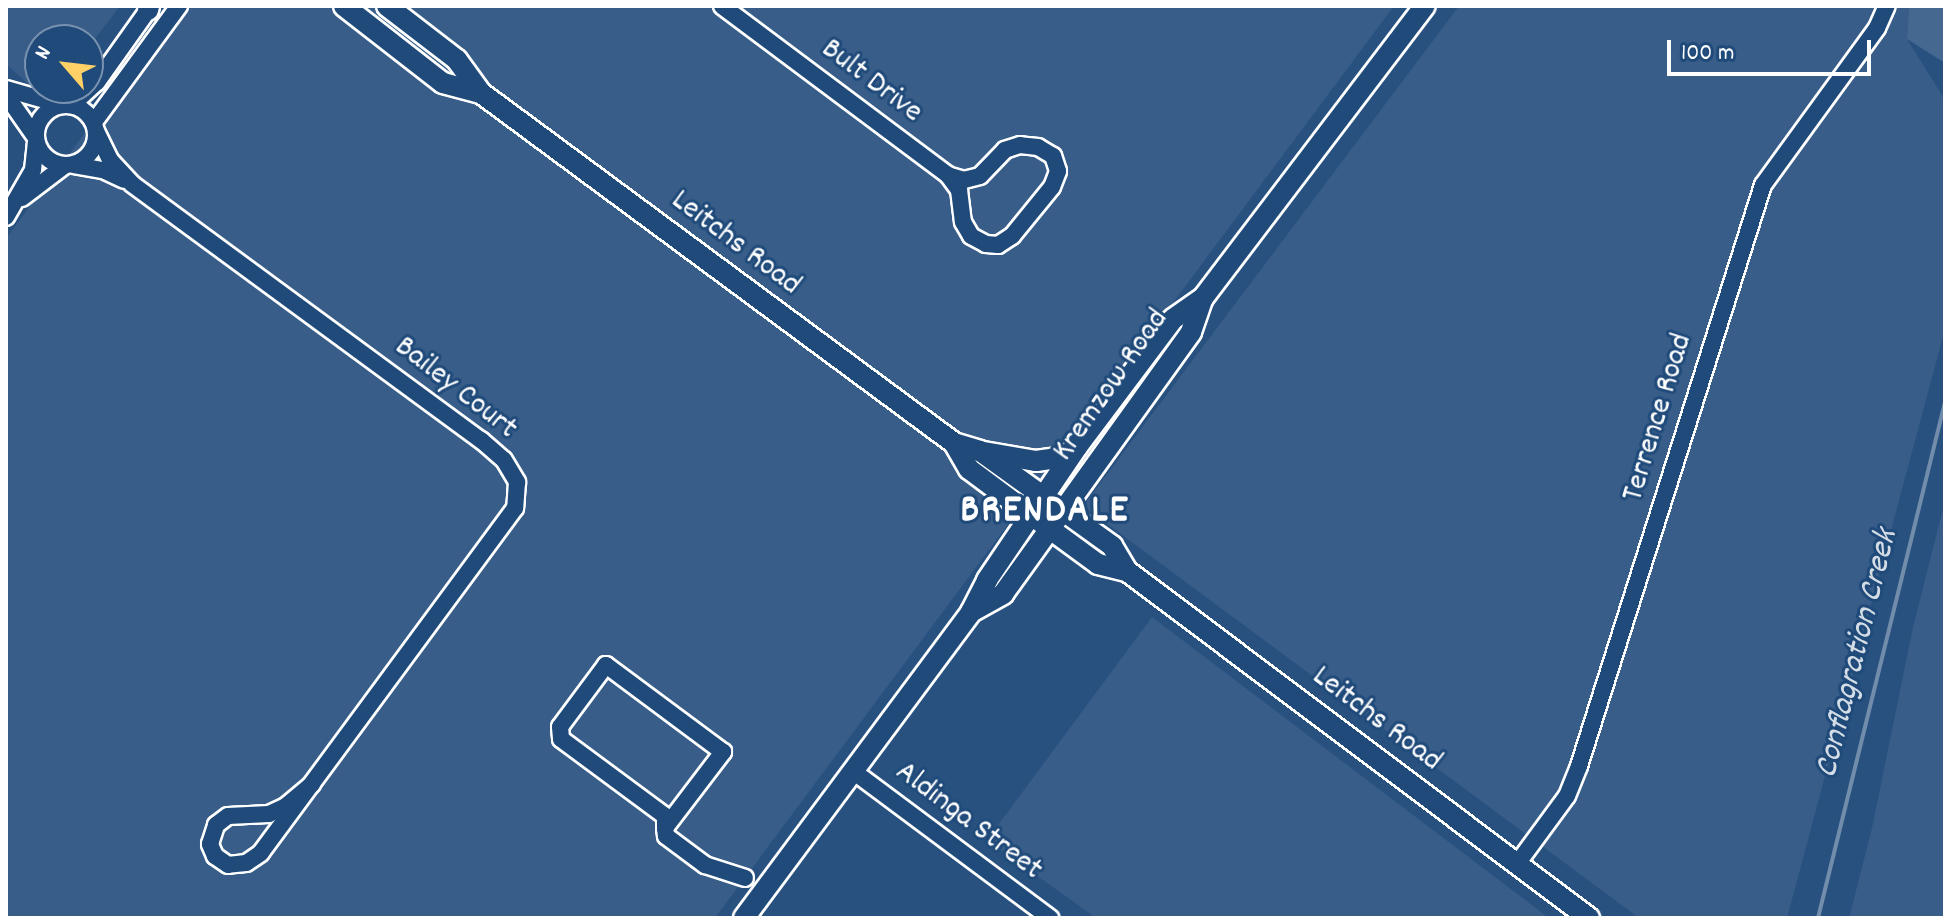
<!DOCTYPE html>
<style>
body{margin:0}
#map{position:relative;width:1951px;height:924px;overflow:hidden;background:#28517f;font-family:Dekko,sans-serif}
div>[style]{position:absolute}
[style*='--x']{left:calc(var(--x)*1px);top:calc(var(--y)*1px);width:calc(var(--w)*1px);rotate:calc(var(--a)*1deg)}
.built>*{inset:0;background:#375d88}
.green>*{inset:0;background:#446890}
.stream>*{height:4px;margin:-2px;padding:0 2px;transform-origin:2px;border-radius:2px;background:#718dab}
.roads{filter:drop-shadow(2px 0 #fff) drop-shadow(-2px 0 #fff) drop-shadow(0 2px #fff) drop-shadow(0 -2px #fff)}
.minor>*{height:16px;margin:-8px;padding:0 8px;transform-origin:8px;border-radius:8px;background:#1f4a7a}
.minor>.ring{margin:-8px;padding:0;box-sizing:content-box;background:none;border:16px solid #1f4a7a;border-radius:50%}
.tertiary>*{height:20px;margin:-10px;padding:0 10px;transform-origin:10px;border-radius:10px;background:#1f4a7a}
span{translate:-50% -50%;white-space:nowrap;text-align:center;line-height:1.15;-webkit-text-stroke:6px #1f4a7a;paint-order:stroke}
.street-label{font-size:32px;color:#fff}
.water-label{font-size:34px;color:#d4dde6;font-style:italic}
.district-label{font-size:40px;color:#fff;font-weight:700;letter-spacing:2px}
.frame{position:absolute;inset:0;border:8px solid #fff;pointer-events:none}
.north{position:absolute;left:24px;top:24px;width:80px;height:80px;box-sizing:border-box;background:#1f4a7a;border:2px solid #7992af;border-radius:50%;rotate:298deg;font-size:22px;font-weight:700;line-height:32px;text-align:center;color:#fff}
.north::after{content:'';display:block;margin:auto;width:28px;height:36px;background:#ffd166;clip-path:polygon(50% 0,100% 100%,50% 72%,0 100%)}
.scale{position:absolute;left:1667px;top:40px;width:204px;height:36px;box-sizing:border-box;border:4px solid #fff;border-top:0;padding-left:10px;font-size:24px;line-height:28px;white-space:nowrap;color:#fff;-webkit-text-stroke:6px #1f4a7a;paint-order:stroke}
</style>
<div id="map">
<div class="built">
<div style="clip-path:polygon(6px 6px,120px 6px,88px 48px,88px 40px,40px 40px,40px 86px,27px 83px,6px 64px)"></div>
<div style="clip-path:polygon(180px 6px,1394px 6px,715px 918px,6px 918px,6px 238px)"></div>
<div style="clip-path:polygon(1459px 6px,1909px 6px,1907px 39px,1945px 100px,1945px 329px,1787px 918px,1639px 918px,1083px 506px)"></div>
<div style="clip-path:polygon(1945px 501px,1945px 918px,1849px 918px,1872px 828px,1913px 627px)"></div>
<div style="clip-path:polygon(1152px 617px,1549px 918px,1096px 918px,987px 840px)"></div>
</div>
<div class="green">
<div style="clip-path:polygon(1909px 6px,1945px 6px,1945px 63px,1907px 39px)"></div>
</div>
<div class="stream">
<div style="--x:1818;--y:918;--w:531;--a:-76.17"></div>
</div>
<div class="roads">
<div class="minor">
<div style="--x:722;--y:6;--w:282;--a:36.8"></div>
<div style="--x:948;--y:175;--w:19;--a:54"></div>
<div style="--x:959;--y:190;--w:32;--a:83"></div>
<div style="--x:963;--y:222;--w:16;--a:60"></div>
<div style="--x:971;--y:236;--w:17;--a:28"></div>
<div style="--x:986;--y:244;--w:12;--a:5"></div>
<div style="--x:998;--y:245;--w:17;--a:-33"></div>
<div style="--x:1012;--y:236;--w:63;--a:-50.8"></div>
<div style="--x:1052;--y:187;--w:17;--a:-69"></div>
<div style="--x:1058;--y:171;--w:16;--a:-108"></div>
<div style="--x:1053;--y:156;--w:17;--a:-149"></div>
<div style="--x:1038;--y:147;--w:18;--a:-174"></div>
<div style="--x:1020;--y:145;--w:16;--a:162"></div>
<div style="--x:1005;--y:150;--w:36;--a:134"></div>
<div style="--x:980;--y:176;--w:16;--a:166"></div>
<div style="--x:964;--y:180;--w:17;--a:-163"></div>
<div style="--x:6;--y:89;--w:58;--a:15.9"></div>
<div style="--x:6;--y:95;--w:49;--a:55"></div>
<div class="ring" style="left:36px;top:105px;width:44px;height:44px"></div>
<div style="--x:72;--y:105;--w:34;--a:-43"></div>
<div style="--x:97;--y:82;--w:93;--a:-54.6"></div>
<div style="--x:94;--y:122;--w:144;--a:-53.8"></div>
<div style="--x:96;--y:131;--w:32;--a:64"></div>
<div style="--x:110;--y:160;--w:33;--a:47"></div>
<div style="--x:132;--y:184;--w:433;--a:36.3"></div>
<div style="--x:481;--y:440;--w:30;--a:41"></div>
<div style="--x:504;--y:460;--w:26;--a:59"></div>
<div style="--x:517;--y:482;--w:26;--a:94"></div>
<div style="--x:515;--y:508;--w:428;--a:126.4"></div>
<div style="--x:261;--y:853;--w:18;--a:146"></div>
<div style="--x:246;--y:863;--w:18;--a:174"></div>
<div style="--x:228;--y:865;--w:16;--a:-145"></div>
<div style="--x:215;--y:856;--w:13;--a:-113"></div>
<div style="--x:210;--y:844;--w:20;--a:-72"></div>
<div style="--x:216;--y:825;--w:15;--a:-37"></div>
<div style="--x:228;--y:816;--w:41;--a:-2.8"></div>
<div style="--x:269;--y:814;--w:19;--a:-25"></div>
<div style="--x:286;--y:806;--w:34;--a:-40"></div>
<div style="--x:74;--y:165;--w:29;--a:10"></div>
<div style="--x:103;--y:170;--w:23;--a:25"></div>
<div style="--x:22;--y:198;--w:53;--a:-37.3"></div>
<div style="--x:6;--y:217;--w:54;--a:-60.1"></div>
<div style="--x:33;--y:170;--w:28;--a:-84"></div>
<div style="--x:853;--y:771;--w:246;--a:36.7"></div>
<div style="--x:665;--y:828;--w:96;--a:-52.7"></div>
<div style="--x:723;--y:752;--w:146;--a:-143.4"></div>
<div style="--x:606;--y:665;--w:77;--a:126.6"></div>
<div style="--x:560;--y:727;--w:12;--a:85"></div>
<div style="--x:561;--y:739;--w:129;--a:36.5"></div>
<div style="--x:665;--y:816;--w:12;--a:90"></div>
<div style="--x:665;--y:828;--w:8;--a:83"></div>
<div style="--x:666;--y:836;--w:49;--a:36.6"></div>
<div style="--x:705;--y:865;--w:42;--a:18"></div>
<div style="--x:1517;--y:864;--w:84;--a:-53.7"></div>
<div style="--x:1567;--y:796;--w:32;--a:-68"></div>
<div style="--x:1579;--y:766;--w:609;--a:-72.43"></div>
<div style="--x:1763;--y:185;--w:194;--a:-54"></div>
<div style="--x:1877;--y:28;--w:24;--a:-66"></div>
</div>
<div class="tertiary">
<div style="--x:344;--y:6;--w:125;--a:37.9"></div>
<div style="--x:443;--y:83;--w:39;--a:15"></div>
<div style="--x:387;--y:6;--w:88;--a:37.6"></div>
<div style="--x:457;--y:60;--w:41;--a:54"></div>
<div style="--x:481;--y:93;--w:588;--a:36.5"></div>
<div style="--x:954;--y:443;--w:27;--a:17"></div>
<div style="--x:980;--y:451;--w:163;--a:35.7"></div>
<div style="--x:1112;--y:546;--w:29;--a:59"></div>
<div style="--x:1127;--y:571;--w:578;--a:36.91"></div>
<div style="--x:148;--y:10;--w:4;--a:-76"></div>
<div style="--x:954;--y:443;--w:30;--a:60"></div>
<div style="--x:969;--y:469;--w:77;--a:36.6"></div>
<div style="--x:1031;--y:515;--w:83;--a:36.2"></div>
<div style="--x:1098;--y:564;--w:30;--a:14"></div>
<div style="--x:984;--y:452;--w:53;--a:9.8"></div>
<div style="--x:1036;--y:461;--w:27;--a:-8"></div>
<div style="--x:1063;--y:457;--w:16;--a:-35"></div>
<div style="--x:971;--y:612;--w:37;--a:-29"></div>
<div style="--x:1003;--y:594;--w:322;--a:-54.3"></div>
<div style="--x:1191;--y:332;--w:36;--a:-71"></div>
<div style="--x:744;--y:918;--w:381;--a:-53.4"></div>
<div style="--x:971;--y:612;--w:36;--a:-63"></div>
<div style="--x:987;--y:580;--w:161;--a:-55.9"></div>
<div style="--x:1077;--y:447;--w:160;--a:-53.1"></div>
<div style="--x:1173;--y:319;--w:37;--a:-35"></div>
<div style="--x:1203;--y:298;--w:367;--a:-52.8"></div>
</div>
</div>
<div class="street-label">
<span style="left:871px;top:82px;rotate:37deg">Bult Drive</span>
<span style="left:735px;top:244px;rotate:37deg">Leitchs Road</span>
<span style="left:1112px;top:386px;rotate:-55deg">Kremzow Road</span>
<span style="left:455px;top:389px;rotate:38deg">Bailey Court</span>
<span style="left:1659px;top:418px;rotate:-73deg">Terrence Road</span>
<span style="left:1376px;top:720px;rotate:37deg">Leitchs Road</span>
<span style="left:968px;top:822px;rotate:37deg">Aldinga Street</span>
</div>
<div class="water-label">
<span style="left:1858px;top:654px;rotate:-76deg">Conflagration Creek</span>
</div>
<div class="district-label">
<span style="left:1045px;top:513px">BRENDALE</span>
</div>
<div class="frame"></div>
<div class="north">N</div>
<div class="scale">100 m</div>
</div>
